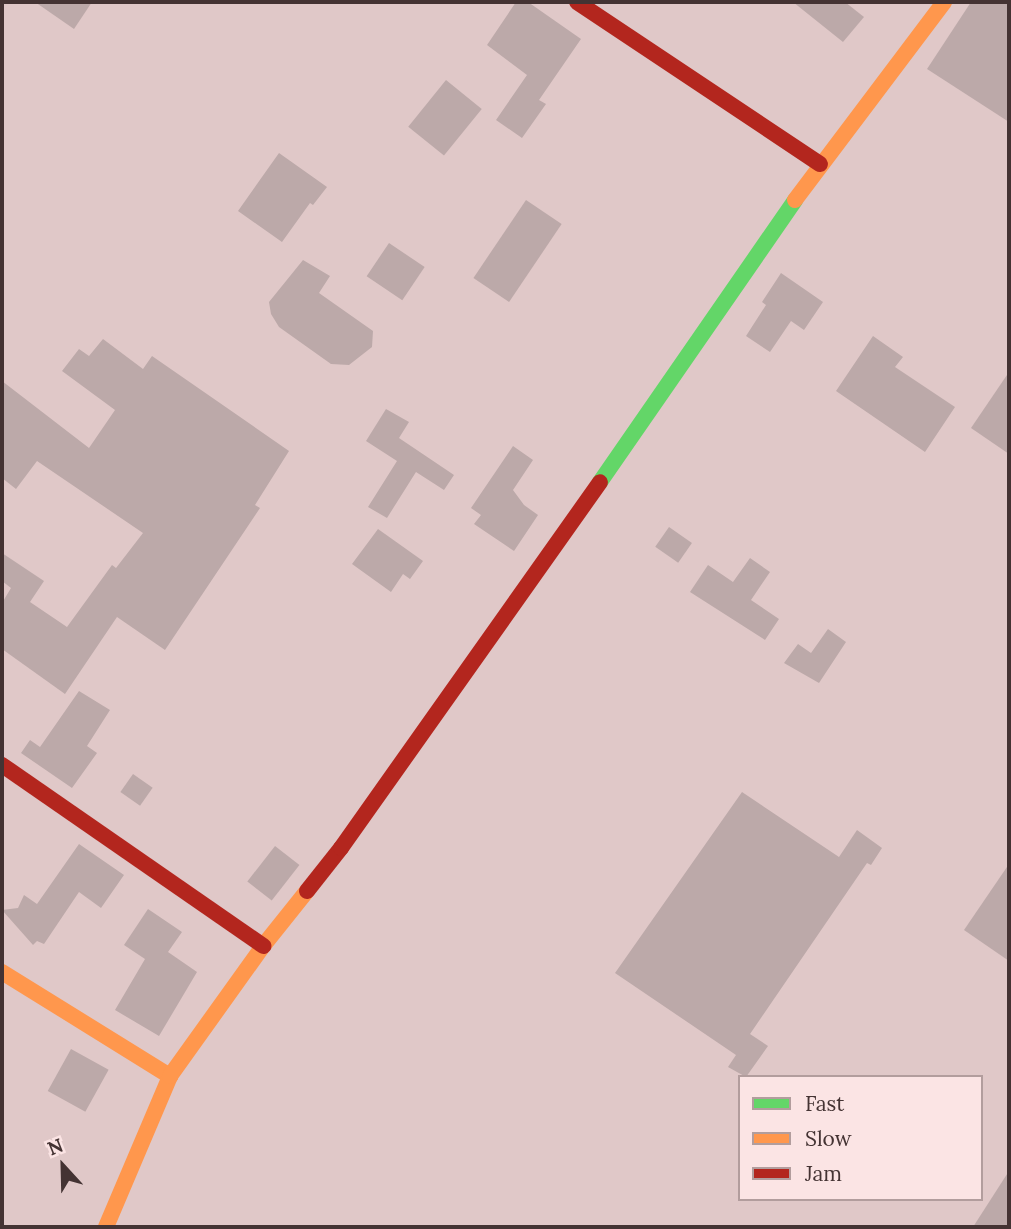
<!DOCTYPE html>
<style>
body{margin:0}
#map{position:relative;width:1011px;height:1229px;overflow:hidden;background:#e0c8c8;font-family:Lora,serif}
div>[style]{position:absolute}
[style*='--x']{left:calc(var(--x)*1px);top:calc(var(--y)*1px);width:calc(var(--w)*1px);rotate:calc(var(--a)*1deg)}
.building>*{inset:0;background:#bca9a9;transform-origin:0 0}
.fast>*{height:16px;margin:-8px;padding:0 8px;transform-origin:8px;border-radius:8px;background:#63d668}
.slow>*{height:16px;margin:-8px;padding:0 8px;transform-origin:8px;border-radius:8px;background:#ff974d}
.jam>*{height:16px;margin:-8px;padding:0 8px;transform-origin:8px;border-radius:8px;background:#b3261e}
span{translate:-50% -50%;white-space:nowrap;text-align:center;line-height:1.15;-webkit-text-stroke:7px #fbe4e4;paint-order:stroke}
.frame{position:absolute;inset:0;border:4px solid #433;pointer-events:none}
.legend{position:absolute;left:738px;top:1075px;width:245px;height:126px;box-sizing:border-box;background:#fbe4e4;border:2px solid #b29d9d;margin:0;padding:9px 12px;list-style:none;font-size:21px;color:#433}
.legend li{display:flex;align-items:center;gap:14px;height:35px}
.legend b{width:35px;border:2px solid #b29d9d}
.north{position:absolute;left:28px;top:1131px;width:70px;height:70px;-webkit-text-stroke:5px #fbe4e4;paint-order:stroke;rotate:338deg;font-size:19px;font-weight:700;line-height:28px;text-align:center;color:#433}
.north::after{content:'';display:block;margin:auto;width:24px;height:32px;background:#433;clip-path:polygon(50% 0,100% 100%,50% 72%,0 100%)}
</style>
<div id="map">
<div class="building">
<div style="clip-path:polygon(35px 2px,92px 2px,74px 29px)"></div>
<div style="clip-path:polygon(516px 2px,528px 2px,581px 39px,539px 100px,546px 104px,522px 138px,496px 120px,527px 75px,487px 45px)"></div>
<div style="clip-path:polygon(793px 2px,845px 2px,864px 17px,843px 42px)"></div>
<div style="clip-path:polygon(971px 2px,1009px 2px,1009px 122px,927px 69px)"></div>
<div style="left:446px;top:80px;width:46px;height:60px;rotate:39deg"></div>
<div style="clip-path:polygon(279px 153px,327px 187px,313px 205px,310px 203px,282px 242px,238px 211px)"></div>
<div style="left:526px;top:200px;width:43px;height:94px;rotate:34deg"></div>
<div style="left:389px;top:243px;width:43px;height:40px;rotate:34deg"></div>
<div style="clip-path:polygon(303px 260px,330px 276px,319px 293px,373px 331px,372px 347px,349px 365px,331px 364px,279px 327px,271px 314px,269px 302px)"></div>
<div style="clip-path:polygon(781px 273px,823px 302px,804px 330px,791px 321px,770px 352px,746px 336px,766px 305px,762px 302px)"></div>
<div style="clip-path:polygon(873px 336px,903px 357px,895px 367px,955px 407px,925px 452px,836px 391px)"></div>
<div style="clip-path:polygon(103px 339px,143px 369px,152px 356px,289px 451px,255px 505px,260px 508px,165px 650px,117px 617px,65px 694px,2px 649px,2px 603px,11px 588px,2px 581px,2px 553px,44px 581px,30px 602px,67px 627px,112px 565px,116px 568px,143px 533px,37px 461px,16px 489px,2px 478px,2px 381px,89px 448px,115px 410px,62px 371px,79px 349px,89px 356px)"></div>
<div style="clip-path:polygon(1009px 372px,1009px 454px,971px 428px)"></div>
<div style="clip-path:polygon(386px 409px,409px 422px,399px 438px,454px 475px,444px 490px,416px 472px,387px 518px,368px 507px,397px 461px,366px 441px)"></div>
<div style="clip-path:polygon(513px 446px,533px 460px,513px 490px,524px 505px,538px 515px,514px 551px,474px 524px,481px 515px,471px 508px)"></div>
<div style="left:669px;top:527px;width:28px;height:24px;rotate:35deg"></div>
<div style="clip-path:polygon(378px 529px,423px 561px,410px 579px,403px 574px,391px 592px,352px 564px)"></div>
<div style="clip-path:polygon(750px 558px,770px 572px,751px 600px,779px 619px,765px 640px,690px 592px,708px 565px,733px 582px)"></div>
<div style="clip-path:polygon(828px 629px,846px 642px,819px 683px,784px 663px,798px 644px,811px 653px)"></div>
<div style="clip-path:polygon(79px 691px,110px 710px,87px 746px,97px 753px,72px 788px,21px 753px,30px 740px,40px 747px)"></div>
<div style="left:133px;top:774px;width:24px;height:22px;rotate:35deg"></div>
<div style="clip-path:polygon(742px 792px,839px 857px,857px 830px,882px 848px,871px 865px,867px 863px,750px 1034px,768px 1046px,746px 1077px,728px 1067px,736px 1055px,615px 973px)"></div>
<div style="clip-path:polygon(79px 844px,124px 875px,101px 908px,79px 892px,44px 944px,37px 941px,33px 945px,2px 910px,18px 908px,24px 895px,37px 904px)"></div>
<div style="left:275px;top:846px;width:31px;height:45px;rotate:38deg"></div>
<div style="clip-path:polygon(1009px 864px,1009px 961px,964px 930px)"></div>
<div style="clip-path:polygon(148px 909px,182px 932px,168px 952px,197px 972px,159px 1036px,115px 1010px,145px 959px,124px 945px)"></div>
<div style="left:71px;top:1049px;width:43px;height:48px;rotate:29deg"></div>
<div style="clip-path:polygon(1009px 1171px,1009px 1227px,973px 1227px)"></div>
</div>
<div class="fast">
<div style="--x:600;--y:482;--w:343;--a:-55.3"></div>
</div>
<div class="slow">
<div style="--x:795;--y:200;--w:248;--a:-53"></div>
<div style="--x:2;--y:972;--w:198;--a:31.8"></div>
<div style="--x:106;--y:1227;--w:164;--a:-67"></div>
<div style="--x:170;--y:1076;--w:160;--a:-54.4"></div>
<div style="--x:263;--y:946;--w:70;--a:-51.3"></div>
</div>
<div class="jam">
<div style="--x:577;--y:2;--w:292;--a:33.7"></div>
<div style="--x:2;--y:765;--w:318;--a:34.7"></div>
<div style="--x:307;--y:891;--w:55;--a:-51.7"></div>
<div style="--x:341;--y:848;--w:448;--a:-54.7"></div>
</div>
<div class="frame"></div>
<ul class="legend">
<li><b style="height:9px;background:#63d668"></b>Fast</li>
<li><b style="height:9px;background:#ff974d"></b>Slow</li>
<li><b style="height:9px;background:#b3261e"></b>Jam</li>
</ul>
<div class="north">N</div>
</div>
